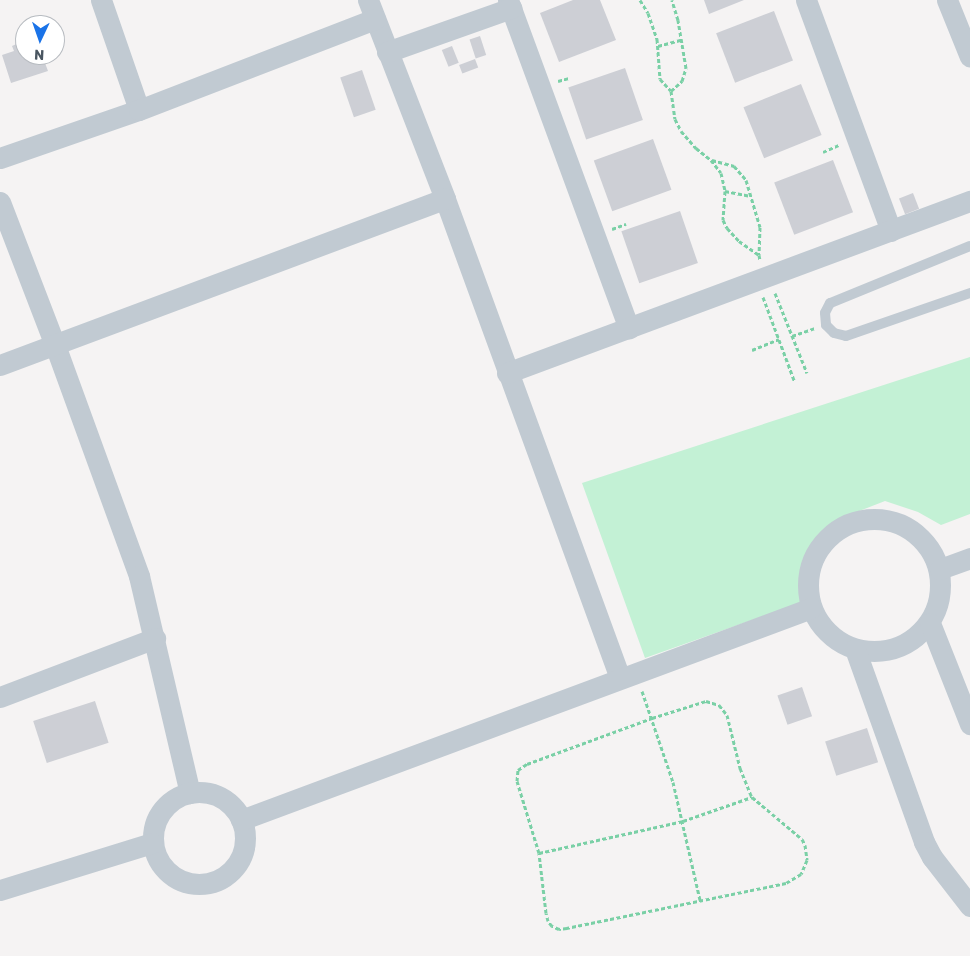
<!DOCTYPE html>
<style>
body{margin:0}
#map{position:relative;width:970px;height:956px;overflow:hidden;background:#f5f3f3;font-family:Rubik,sans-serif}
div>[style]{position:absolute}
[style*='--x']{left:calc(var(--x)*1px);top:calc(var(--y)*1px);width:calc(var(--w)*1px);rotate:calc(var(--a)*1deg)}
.green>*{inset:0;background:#c3f1d5}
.building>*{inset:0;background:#cdcfd5;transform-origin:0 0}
.path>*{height:3px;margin-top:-1.5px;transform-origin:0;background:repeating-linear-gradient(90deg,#7ad0a6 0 4px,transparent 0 6.5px)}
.service>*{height:10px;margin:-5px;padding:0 5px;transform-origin:5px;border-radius:5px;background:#c1cad2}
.minor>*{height:21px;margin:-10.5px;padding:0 10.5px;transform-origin:10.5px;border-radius:10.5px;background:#c1cad2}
.minor>.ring{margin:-10.5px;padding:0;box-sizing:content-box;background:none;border:21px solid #c1cad2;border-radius:50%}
span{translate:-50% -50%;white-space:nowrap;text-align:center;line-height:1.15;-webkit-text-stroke:5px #fff;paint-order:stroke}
.north{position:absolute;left:15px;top:15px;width:50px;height:50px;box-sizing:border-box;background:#fff;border:1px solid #b7bbc0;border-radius:50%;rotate:183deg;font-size:14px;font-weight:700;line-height:20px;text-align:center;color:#4a5661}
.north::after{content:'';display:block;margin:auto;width:18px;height:22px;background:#1a73e8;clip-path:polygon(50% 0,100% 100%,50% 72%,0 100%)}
</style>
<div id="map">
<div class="green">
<div style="clip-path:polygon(970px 357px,970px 514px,941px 525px,918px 512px,885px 501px,849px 515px,819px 539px,807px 567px,806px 601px,645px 658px,582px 483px)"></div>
</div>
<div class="building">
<div style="clip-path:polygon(573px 0,600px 0,616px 40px,559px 62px,540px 13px)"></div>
<div style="clip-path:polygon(704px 0,744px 0,709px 14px)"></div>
<div style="left:774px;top:11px;width:53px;height:62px;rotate:69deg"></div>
<div style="left:480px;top:36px;width:20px;height:11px;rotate:72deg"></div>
<div style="clip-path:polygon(21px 42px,23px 48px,25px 47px,25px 55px,42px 55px,48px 71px,11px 83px,2px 55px,14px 51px,12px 46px)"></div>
<div style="left:452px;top:46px;width:18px;height:11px;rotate:68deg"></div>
<div style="left:475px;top:59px;width:9px;height:17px;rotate:69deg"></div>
<div style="left:625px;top:68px;width:55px;height:60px;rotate:71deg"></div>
<div style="left:362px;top:70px;width:42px;height:23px;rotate:71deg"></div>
<div style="left:801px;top:84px;width:55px;height:62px;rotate:68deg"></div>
<div style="left:653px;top:139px;width:54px;height:63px;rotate:70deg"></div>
<div style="left:833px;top:160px;width:56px;height:63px;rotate:69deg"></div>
<div style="left:913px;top:193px;width:17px;height:15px;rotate:69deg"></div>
<div style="left:680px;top:211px;width:55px;height:62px;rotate:71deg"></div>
<div style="left:802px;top:687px;width:31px;height:26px;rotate:71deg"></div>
<div style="left:95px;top:701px;width:44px;height:65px;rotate:72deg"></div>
<div style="left:867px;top:728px;width:36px;height:44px;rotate:72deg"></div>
</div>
<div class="path">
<div style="--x:640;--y:0;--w:15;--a:58"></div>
<div style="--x:648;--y:13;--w:28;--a:71"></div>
<div style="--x:657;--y:39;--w:40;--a:85.7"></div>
<div style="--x:660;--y:79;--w:16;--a:47"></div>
<div style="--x:671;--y:91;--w:15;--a:-42"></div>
<div style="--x:682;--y:81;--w:14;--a:-73"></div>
<div style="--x:686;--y:68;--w:49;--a:-99.5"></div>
<div style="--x:678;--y:20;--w:21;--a:-107"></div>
<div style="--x:658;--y:46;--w:23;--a:-15"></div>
<div style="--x:558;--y:81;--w:11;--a:-15"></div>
<div style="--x:671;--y:91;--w:28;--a:82"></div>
<div style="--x:675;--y:119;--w:13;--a:63"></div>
<div style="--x:681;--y:131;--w:23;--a:49"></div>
<div style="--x:696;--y:148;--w:19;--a:39"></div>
<div style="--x:711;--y:160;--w:16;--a:52"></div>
<div style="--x:721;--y:173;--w:18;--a:77"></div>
<div style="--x:725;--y:191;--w:29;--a:94"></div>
<div style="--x:723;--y:220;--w:9;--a:63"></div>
<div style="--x:727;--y:228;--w:18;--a:47"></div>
<div style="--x:739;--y:241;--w:24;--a:35"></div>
<div style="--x:759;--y:255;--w:5;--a:79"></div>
<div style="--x:823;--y:152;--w:17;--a:-24"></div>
<div style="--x:712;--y:160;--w:23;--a:15"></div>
<div style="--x:734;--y:166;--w:18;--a:49"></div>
<div style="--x:746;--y:180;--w:49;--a:73.4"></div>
<div style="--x:760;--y:227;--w:28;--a:92"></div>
<div style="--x:725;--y:191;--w:25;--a:11"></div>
<div style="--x:612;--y:229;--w:15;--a:-20"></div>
<div style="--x:775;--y:293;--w:86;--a:68.2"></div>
<div style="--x:763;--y:297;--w:89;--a:69.5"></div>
<div style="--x:792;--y:336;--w:24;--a:-19"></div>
<div style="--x:752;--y:350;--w:29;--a:-22"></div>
<div style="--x:642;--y:691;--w:96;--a:71.2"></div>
<div style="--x:673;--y:782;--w:121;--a:77.1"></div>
<div style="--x:706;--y:701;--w:14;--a:17"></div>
<div style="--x:719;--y:705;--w:13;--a:51"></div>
<div style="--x:727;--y:715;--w:55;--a:76.2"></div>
<div style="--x:740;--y:768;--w:31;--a:68"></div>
<div style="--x:752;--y:797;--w:65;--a:40"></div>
<div style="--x:802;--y:839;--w:7;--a:63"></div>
<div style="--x:805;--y:845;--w:15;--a:82"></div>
<div style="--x:807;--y:860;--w:15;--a:113"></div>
<div style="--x:801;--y:874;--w:17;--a:149"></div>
<div style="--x:786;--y:883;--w:224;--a:168.4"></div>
<div style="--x:567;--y:928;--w:8;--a:173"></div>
<div style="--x:559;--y:929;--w:8;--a:-157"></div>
<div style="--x:552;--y:926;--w:6;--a:-129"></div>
<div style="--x:548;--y:921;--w:8;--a:-104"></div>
<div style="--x:546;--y:913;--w:60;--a:-96.7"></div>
<div style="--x:539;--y:853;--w:75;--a:-107"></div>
<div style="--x:517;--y:781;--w:11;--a:-85"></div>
<div style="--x:518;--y:770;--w:11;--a:-34"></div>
<div style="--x:527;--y:764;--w:133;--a:-20.2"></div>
<div style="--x:652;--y:718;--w:57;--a:-17.5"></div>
<div style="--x:539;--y:853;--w:148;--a:-12.5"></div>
<div style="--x:683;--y:821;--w:73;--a:-19.2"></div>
</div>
<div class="service">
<div style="--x:970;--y:246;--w:151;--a:157.8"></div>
<div style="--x:830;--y:303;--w:11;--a:117"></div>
<div style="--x:825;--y:313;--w:12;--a:85"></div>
<div style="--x:826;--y:325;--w:11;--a:45"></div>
<div style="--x:834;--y:333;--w:12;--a:14"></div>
<div style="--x:846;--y:336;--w:131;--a:-19.1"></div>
</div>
<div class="minor">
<div style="--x:101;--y:0;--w:116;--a:70.9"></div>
<div style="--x:368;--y:0;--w:213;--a:68.8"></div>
<div style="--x:445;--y:199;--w:510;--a:69.93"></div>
<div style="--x:508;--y:0;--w:350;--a:69.8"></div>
<div style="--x:806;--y:0;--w:246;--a:69.8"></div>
<div style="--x:947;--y:0;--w:61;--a:68"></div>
<div style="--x:387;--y:52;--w:132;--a:-19.5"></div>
<div style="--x:0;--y:158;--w:147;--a:-19.1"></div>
<div style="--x:139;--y:110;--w:253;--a:-21.1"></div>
<div style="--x:0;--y:202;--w:153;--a:69"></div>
<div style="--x:55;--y:345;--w:246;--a:70"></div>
<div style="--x:139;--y:576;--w:223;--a:76.8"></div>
<div style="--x:0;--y:365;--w:475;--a:-20.5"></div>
<div style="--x:507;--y:373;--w:494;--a:-20.4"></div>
<div class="ring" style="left:808px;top:519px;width:111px;height:111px"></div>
<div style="--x:940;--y:569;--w:32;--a:-20"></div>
<div style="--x:930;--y:623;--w:109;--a:68.4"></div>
<div style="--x:855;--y:649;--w:205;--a:70.3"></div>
<div style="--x:924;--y:842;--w:17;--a:62"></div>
<div style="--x:932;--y:857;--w:62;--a:52.2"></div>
<div style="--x:0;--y:697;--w:166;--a:-20.8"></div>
<div class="ring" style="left:153px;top:792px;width:71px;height:71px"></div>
<div style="--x:241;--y:820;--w:608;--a:-20.4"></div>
<div style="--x:0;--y:890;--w:159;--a:-17.2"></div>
</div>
<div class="north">N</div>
</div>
